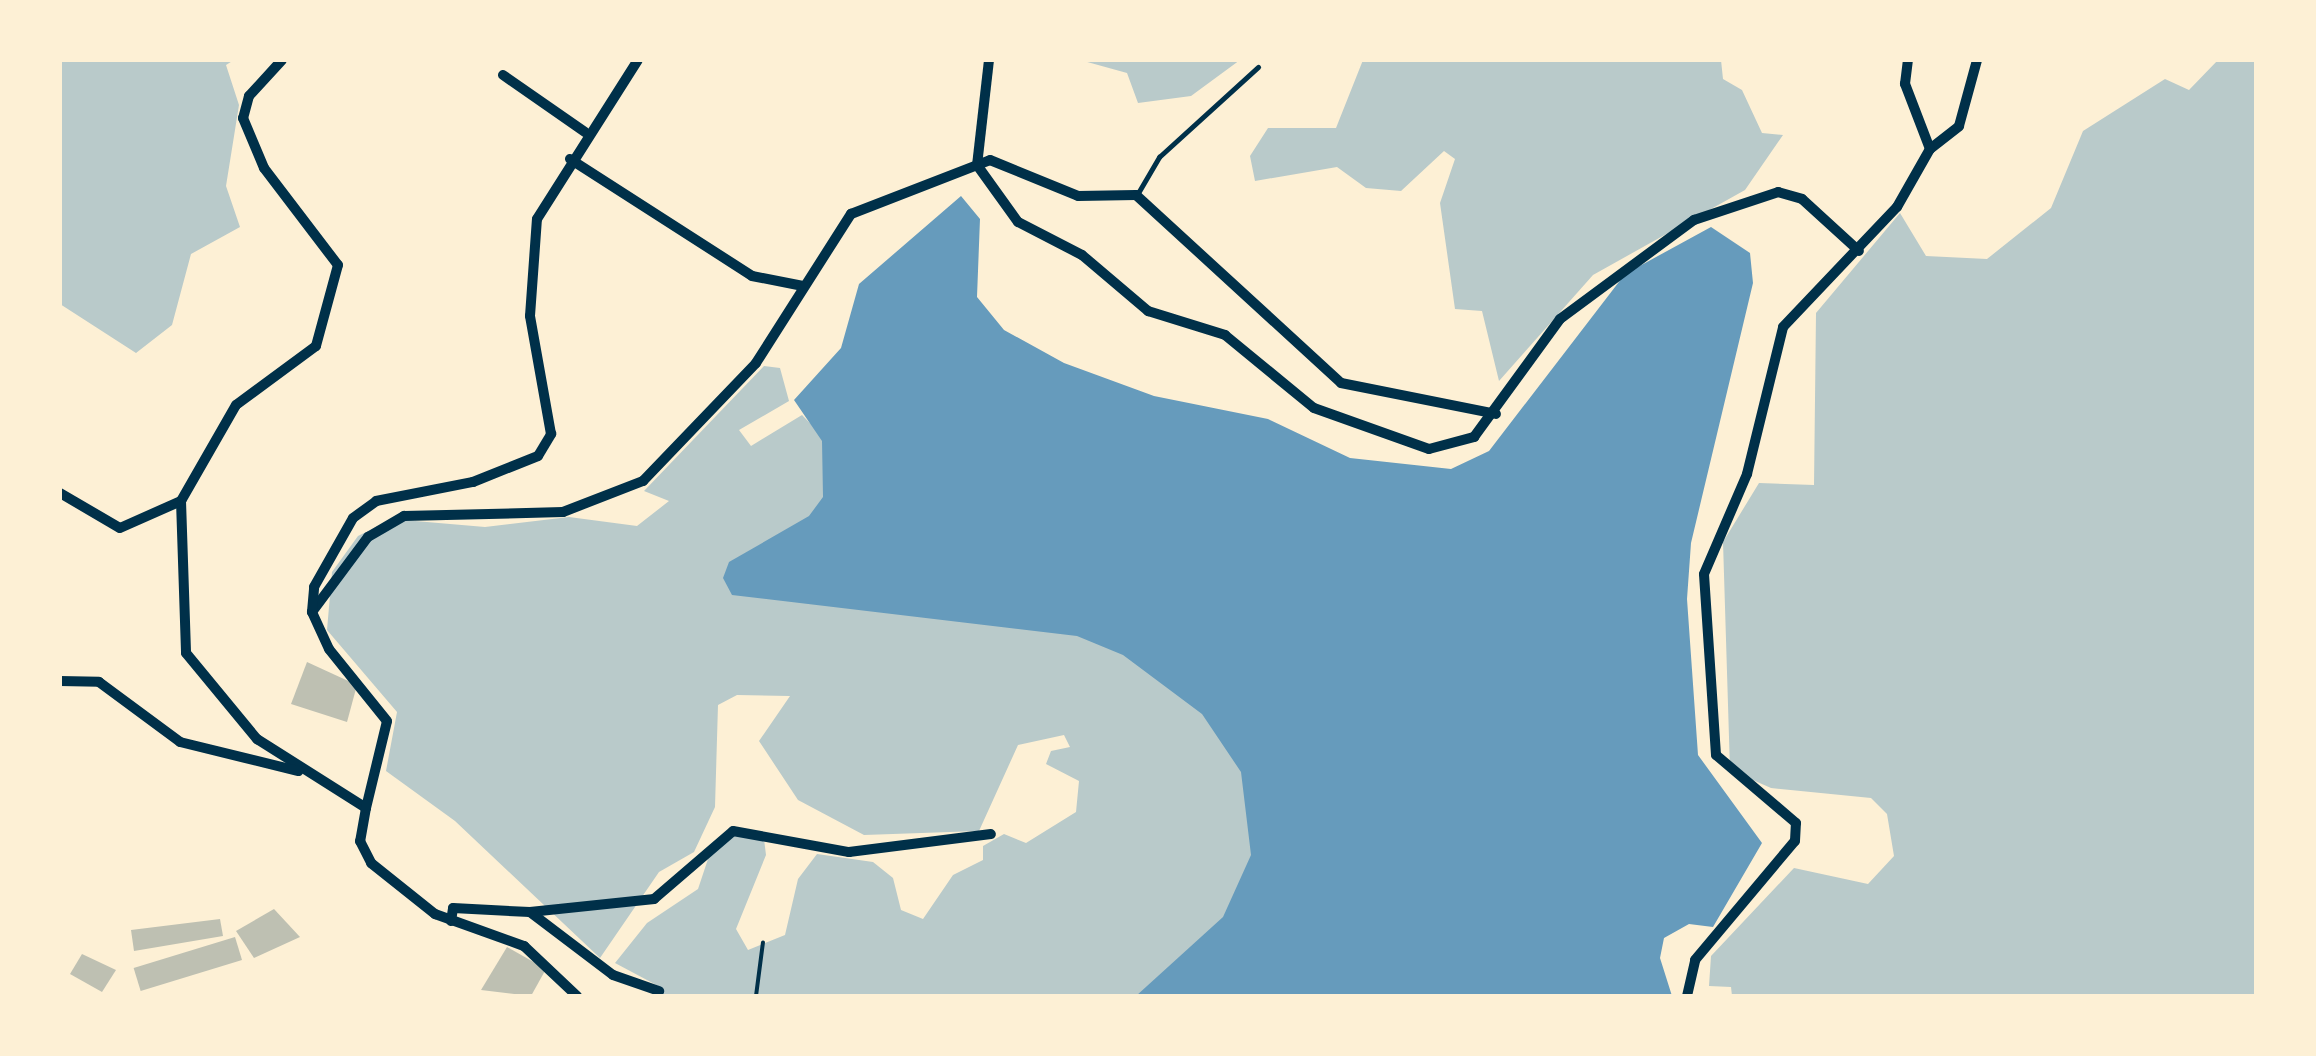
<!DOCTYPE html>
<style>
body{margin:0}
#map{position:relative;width:2316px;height:1056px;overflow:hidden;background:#fdf0d5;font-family:"Archivo Narrow",sans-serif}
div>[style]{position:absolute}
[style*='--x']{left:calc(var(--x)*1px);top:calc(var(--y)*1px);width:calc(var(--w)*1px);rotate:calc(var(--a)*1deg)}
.green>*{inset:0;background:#b9caca}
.water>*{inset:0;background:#669bbc}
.building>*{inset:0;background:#bec0b2;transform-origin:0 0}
.path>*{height:4px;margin:-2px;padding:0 2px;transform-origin:2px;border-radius:2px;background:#003049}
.service>*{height:5px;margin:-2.5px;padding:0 2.5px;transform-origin:2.5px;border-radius:2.5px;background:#003049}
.minor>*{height:10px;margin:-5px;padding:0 5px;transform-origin:5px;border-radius:5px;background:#003049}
span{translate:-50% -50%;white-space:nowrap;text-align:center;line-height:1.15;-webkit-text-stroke:10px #fdf0d5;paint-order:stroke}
.frame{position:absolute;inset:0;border:62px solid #fdf0d5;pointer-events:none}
</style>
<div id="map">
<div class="green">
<div style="clip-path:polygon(60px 60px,234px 60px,226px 65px,239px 105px,226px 186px,240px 227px,191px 254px,172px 325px,136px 353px,60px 304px)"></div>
<div style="clip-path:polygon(1080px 60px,1240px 60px,1191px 96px,1138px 103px,1127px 73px)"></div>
<div style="clip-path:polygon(1363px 60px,1721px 60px,1723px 79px,1742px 90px,1762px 133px,1783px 135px,1745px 190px,1593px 275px,1499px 381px,1482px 311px,1455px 309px,1440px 203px,1455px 159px,1444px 151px,1401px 191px,1366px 188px,1337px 167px,1255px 181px,1250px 156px,1268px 128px,1336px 128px)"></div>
<div style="clip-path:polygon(2218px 60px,2256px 60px,2256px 996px,1732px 996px,1731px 987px,1709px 986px,1711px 956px,1794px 868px,1868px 884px,1894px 856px,1887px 814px,1871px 798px,1771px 788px,1730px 770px,1723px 542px,1759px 483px,1814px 485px,1816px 313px,1900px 213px,1926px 256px,1987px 259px,2051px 208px,2083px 131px,2165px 79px,2189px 90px)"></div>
<div style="clip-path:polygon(764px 366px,780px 368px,789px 401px,739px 430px,751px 446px,802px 415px,842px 456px,779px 596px,1084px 625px,1252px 741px,1264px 885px,1152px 996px,661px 996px,662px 988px,615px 963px,647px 923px,698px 889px,713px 844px,743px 829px,764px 839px,766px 855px,736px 929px,748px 950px,785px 935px,798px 879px,817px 854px,873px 862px,893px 878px,901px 910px,923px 919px,953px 875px,983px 860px,983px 846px,1004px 834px,1026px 843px,1076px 812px,1079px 781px,1046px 764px,1051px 751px,1070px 747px,1064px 735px,1018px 745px,979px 831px,864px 835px,798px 800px,759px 741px,790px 696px,737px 695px,718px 705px,715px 807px,694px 852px,659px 872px,600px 958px,455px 821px,386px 771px,397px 712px,327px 630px,332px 572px,358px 536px,392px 519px,485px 527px,569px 517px,637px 526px,669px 501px,644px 491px)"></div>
</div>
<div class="water">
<div style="clip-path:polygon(961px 196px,980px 219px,977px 297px,1004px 330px,1064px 363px,1154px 396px,1268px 419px,1350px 458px,1451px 469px,1489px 451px,1625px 274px,1711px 227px,1750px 253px,1753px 283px,1691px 543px,1687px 599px,1698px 755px,1762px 843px,1713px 927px,1689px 924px,1664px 938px,1660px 958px,1672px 996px,1136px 996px,1223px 917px,1251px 855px,1241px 772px,1202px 714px,1123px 655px,1077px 636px,732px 595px,723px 578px,729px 562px,809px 516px,823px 497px,822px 441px,794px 400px,841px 348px,859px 284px)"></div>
</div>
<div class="building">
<div style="clip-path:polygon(307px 662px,357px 685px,347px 722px,291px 704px)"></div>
<div style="clip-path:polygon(274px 909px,300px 937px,254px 958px,236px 931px)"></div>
<div style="clip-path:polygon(220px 919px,223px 936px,134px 951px,131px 930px)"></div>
<div style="left:235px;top:937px;width:24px;height:106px;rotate:73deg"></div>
<div style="clip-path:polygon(507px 947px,546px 969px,531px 996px,481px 990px)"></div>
<div style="clip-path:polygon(82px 954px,116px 970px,102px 992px,70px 974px)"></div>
</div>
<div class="path">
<div style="--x:756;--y:996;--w:54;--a:-82.6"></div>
</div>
<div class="service">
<div style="--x:1138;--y:193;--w:42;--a:-59.7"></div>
<div style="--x:1159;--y:157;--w:134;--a:-42.3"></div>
</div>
<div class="minor">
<div style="--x:282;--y:60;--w:49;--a:132.5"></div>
<div style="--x:249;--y:96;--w:23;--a:105"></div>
<div style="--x:243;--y:118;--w:54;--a:67.2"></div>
<div style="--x:264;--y:168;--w:122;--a:52.7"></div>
<div style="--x:338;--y:265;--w:84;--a:105.2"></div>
<div style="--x:316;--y:346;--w:99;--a:143.6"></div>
<div style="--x:236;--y:405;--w:111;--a:119.8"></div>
<div style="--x:181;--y:501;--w:152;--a:88.1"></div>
<div style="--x:186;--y:653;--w:112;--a:50.5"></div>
<div style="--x:257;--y:739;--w:129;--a:32.3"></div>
<div style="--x:366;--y:808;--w:34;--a:100"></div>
<div style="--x:360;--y:841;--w:25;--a:63"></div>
<div style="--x:371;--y:863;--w:82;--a:38.6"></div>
<div style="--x:435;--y:914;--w:95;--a:19.8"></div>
<div style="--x:524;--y:946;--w:73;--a:43.3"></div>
<div style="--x:989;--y:60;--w:106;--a:96.5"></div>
<div style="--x:977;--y:165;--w:70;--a:54.3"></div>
<div style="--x:1018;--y:222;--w:72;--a:27.3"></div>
<div style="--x:1082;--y:255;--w:87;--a:40.3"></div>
<div style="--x:1148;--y:311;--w:81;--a:17.3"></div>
<div style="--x:1225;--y:335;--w:115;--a:39.4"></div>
<div style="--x:1314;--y:408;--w:122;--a:19.6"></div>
<div style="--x:1429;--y:449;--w:47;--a:-14.9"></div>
<div style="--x:1474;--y:437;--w:146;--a:-53.9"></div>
<div style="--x:1560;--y:319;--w:167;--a:-36.5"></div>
<div style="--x:1694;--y:220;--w:89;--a:-18.4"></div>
<div style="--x:1778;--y:192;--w:25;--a:16"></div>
<div style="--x:1802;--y:199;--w:77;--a:42.4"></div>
<div style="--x:503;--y:75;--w:100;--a:34.8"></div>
<div style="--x:1930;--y:149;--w:37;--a:-38"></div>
<div style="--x:1959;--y:126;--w:68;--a:-74.7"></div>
<div style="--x:570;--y:159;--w:216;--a:32.7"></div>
<div style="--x:752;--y:276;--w:52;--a:11.1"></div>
<div style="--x:60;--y:493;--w:69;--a:30.3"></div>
<div style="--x:120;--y:528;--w:67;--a:-23.9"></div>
<div style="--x:312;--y:612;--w:94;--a:-53.3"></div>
<div style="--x:368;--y:537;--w:42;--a:-30.3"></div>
<div style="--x:404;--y:516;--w:159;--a:-1.4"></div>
<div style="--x:563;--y:512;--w:86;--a:-21.2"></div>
<div style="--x:643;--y:481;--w:163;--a:-46.2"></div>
<div style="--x:756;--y:363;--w:177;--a:-57.5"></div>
<div style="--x:851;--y:214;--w:149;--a:-21.2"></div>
<div style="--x:990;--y:160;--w:95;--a:22.2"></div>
<div style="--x:1078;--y:196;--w:58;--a:-1"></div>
<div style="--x:1136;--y:195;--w:278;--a:42.5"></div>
<div style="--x:1341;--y:383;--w:158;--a:11.3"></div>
<div style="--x:60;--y:681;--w:39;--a:1"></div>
<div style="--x:99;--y:682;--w:101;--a:36.5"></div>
<div style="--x:180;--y:742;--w:122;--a:13.8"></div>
<div style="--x:366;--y:808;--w:89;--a:-76.4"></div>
<div style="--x:387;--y:721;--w:92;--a:-128.9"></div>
<div style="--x:329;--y:649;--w:41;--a:-114.7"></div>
<div style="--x:312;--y:612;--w:25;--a:-85"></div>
<div style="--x:314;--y:587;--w:79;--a:-60.5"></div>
<div style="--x:353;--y:518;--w:29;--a:-36"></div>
<div style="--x:376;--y:501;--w:99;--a:-11.1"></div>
<div style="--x:473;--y:482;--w:70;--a:-21.8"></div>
<div style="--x:538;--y:456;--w:26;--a:-59"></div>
<div style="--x:551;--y:434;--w:120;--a:-100.1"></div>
<div style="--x:530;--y:316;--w:97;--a:-85.9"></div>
<div style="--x:537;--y:219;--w:188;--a:-57.6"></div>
<div style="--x:530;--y:912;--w:125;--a:-6"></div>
<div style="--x:654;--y:899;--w:104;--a:-40.7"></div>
<div style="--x:733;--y:831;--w:118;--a:10.3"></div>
<div style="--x:849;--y:852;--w:143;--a:-7.2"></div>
<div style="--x:451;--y:921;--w:13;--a:-81"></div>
<div style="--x:453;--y:908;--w:77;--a:3"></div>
<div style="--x:530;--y:912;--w:104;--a:37.2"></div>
<div style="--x:613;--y:975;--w:49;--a:19.2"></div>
<div style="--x:1687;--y:996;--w:37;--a:-77"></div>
<div style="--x:1695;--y:960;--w:155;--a:-50"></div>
<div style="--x:1795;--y:841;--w:18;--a:-87"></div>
<div style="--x:1796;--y:823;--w:105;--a:-139.6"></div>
<div style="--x:1716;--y:755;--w:181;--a:-93.8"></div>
<div style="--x:1704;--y:574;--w:109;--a:-66.7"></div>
<div style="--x:1747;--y:474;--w:151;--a:-76.2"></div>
<div style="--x:1783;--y:327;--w:166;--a:-46.5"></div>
<div style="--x:1897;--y:207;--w:67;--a:-60.4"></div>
<div style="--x:1930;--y:149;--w:70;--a:-111"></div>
<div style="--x:1905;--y:84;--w:24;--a:-83"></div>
</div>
<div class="frame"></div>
</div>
